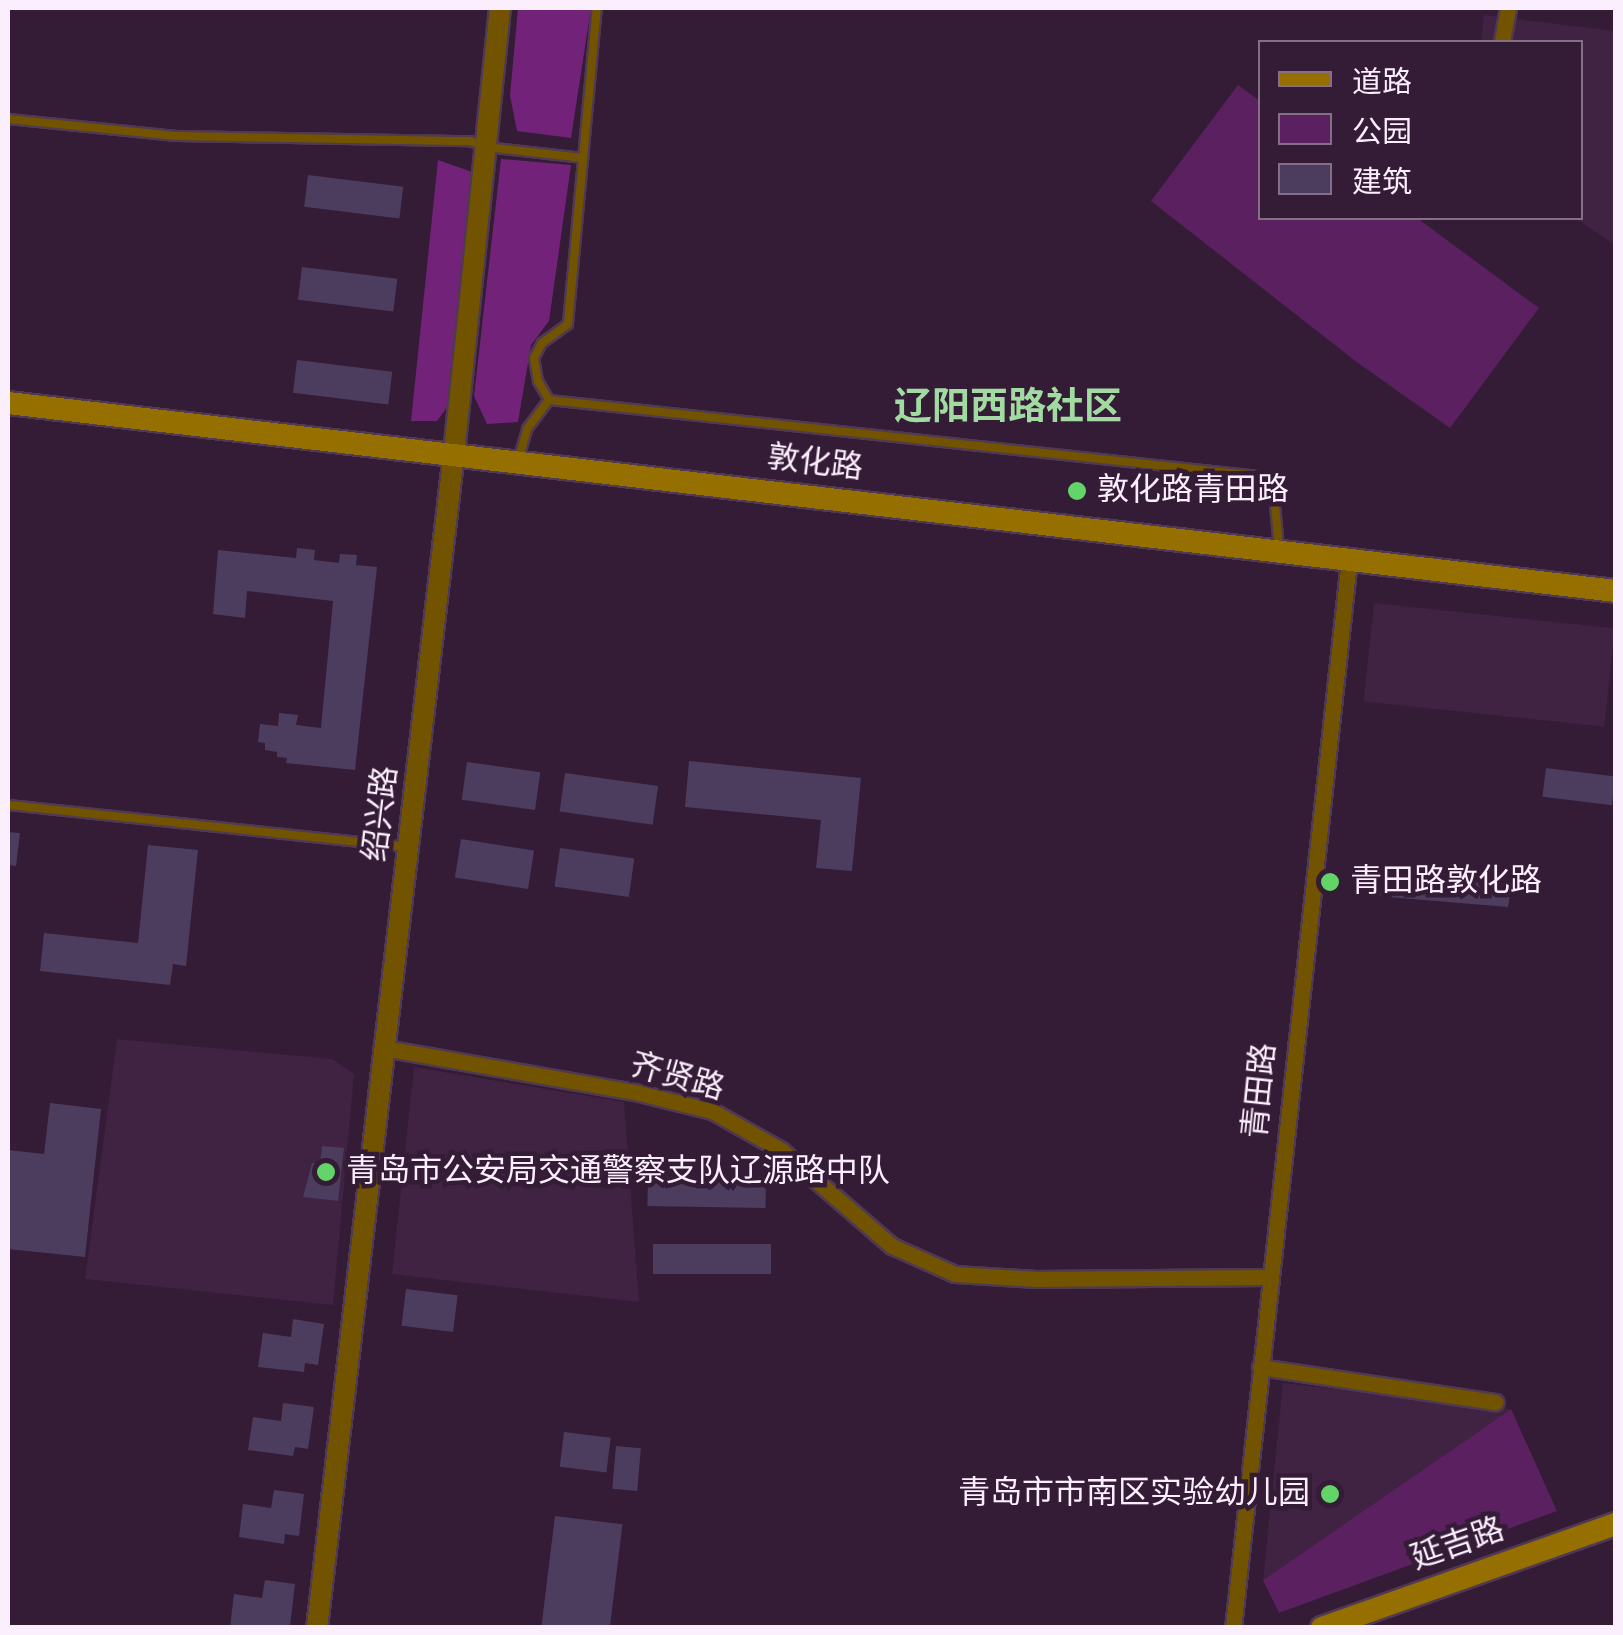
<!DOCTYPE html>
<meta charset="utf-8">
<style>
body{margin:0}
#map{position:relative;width:1623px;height:1635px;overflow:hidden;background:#341b36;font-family:"Sofia Sans Condensed","Noto Sans SC",sans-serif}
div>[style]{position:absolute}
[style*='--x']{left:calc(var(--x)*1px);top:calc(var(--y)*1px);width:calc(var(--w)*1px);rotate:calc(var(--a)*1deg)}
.built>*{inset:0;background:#402243;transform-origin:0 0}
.green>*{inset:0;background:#5a205f}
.forest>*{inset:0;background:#722379}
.building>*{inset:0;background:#4c3d5e;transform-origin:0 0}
.roads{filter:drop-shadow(2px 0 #503952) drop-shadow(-2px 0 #503952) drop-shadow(0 2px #503952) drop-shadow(0 -2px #503952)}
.service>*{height:8px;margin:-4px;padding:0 4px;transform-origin:4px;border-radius:4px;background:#725400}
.minor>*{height:15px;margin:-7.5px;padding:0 7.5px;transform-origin:7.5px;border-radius:7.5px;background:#725400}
.tertiary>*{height:20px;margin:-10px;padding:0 10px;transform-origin:10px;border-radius:10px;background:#725400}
.secondary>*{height:22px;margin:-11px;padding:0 11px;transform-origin:11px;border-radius:11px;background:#956f00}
.dots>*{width:28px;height:28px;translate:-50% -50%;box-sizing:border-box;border:5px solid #341b36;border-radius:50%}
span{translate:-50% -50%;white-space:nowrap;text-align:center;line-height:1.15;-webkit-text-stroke:9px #341b36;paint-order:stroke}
.street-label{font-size:32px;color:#fceffd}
.poi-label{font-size:32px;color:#fceffd}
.left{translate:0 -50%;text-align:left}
.right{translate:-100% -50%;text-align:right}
.quarter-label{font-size:38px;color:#a1dba1;font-weight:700}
.frame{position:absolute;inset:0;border:10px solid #fceffd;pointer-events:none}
.legend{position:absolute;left:1258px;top:40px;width:325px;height:180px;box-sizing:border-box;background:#341b36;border:2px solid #847086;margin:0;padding:12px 18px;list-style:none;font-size:30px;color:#fceffd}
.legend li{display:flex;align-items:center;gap:20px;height:50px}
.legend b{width:50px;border:2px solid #847086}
</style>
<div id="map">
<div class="built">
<div style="clip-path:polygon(1484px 15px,1615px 31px,1615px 245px,1575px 218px,1580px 218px,1580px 42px,1481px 42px)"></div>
<div style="left:1374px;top:603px;width:242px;height:99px;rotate:6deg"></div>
<div style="clip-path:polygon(117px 1039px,332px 1059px,354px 1074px,333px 1305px,85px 1279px)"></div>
<div style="clip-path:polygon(414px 1067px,624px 1102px,639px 1302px,392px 1274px)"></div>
<div style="clip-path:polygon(1283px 1383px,1511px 1409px,1263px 1580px)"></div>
</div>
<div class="green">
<div style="clip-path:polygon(1238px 85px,1260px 101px,1260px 218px,1417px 218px,1539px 308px,1450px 428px,1358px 363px,1151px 201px)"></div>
<div style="clip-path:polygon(1511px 1409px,1557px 1511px,1279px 1613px,1263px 1580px)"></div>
</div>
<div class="forest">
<div style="clip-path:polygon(518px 8px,591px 8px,571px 138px,517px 131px,510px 96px)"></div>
<div style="clip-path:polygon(501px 159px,571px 165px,549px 321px,531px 345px,518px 422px,487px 424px,474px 396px)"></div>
<div style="clip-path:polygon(438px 160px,472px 172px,451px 402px,437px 421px,411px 421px)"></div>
</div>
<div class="building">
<div style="left:308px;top:175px;width:96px;height:32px;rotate:7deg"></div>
<div style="left:302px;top:267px;width:96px;height:33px;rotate:7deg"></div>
<div style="left:297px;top:360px;width:96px;height:33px;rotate:7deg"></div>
<div style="clip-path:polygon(297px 548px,315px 550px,314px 560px,339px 563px,340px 554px,357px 555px,356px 565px,377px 567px,355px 770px,286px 763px,287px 758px,277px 757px,277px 752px,265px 750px,265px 743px,258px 742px,260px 724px,278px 726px,279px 713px,298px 715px,296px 725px,321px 728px,333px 601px,247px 591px,245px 618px,213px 614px,218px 550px,296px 558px)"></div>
<div style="clip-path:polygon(689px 761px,861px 778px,852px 871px,816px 868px,821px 820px,685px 807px)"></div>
<div style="left:467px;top:762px;width:74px;height:38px;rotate:8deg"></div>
<div style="left:1546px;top:768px;width:70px;height:29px;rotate:7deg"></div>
<div style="left:565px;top:773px;width:94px;height:39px;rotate:8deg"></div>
<div style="clip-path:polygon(8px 832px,20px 833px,16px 866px,8px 865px)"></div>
<div style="left:461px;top:839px;width:74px;height:39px;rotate:9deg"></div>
<div style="clip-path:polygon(148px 845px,198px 850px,186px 966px,173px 964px,170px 985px,40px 971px,44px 933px,138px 943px)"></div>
<div style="left:560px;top:848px;width:75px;height:39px;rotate:8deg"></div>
<div style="clip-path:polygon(1378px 867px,1512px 882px,1508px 907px,1376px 896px)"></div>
<div style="clip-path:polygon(50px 1103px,101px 1109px,85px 1257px,8px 1249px,8px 1150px,44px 1154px)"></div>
<div style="clip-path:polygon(322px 1146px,344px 1148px,338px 1201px,303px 1197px,312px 1163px,320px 1164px)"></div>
<div style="left:648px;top:1176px;width:118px;height:30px;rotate:1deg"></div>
<div style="left:653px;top:1244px;width:118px;height:30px"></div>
<div style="left:406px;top:1289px;width:52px;height:37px;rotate:7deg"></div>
<div style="clip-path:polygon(293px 1319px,324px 1324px,318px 1365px,305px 1363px,304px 1372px,258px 1367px,263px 1333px,291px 1337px)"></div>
<div style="clip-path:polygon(283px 1403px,314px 1407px,308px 1449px,295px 1447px,293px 1456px,248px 1450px,253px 1417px,281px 1421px)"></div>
<div style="left:564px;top:1432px;width:47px;height:35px;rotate:7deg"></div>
<div style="left:616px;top:1446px;width:25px;height:43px;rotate:5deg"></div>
<div style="clip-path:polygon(274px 1490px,304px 1494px,299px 1536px,285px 1534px,284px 1544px,239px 1537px,243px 1504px,271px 1508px)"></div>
<div style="left:555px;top:1516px;width:68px;height:113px;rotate:7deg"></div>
<div style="clip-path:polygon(265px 1580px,295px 1584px,290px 1626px,230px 1627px,234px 1594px,262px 1598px)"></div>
</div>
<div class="roads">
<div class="service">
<div style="--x:8;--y:119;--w:169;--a:5.8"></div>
<div style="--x:176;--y:136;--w:294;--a:1"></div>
<div style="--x:470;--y:141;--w:17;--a:21"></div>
<div style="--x:486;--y:147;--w:98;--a:6.5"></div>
<div style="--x:549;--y:400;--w:22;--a:-120"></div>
<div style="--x:538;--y:381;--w:23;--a:-100"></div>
<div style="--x:534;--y:358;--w:17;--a:-62"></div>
<div style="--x:542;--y:343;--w:32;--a:-36"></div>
<div style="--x:568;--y:324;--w:317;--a:-84.8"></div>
<div style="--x:518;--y:461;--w:33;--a:-74"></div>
<div style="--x:527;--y:429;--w:36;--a:-53"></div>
<div style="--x:549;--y:400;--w:723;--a:6.11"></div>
<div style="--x:1268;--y:477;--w:9;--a:54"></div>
<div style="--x:1273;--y:484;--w:64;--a:84.6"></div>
<div style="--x:8;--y:805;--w:402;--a:6"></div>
</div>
<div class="minor">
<div style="--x:1502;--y:42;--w:35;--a:-80"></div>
<div style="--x:384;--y:1048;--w:259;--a:10"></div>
<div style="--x:639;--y:1093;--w:75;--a:13.9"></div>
<div style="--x:712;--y:1111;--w:79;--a:29.5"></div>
<div style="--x:781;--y:1150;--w:147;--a:40.9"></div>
<div style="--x:892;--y:1246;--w:69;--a:24"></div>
<div style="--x:955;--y:1274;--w:81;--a:3.5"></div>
<div style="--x:1036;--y:1279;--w:232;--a:-0.5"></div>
<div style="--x:1260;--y:1367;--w:238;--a:8.5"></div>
<div style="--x:1233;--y:1628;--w:1074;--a:-83.8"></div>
</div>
<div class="tertiary">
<div style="--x:317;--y:1628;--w:1183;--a:-83.35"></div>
<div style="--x:454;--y:453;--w:447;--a:-84.1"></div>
</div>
<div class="secondary">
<div style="--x:8;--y:403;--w:1619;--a:6.67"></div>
<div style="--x:1322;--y:1628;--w:312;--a:-19.5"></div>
</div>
</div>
<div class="dots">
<div style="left:1077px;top:491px;background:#63d468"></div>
<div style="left:1330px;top:882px;background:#63d468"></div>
<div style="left:326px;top:1172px;background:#63d468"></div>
<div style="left:1330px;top:1494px;background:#63d468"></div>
</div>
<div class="street-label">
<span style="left:815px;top:464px;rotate:7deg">敦化路</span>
<span style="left:382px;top:814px;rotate:-83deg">绍兴路</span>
<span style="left:677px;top:1078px;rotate:16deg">齐贤路</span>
<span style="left:1261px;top:1091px;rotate:-84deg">青田路</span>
<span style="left:1458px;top:1545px;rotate:-19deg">延吉路</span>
</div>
<div class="poi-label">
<span class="left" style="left:1097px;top:491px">敦化路青田路</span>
<span class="left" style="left:1350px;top:882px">青田路敦化路</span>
<span class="left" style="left:346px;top:1172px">青岛市公安局交通警察支队辽源路中队</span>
<span class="right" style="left:1310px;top:1494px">青岛市市南区实验幼儿园</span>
</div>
<div class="quarter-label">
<span style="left:1008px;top:408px">辽阳西路社区</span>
</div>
<div class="frame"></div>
<ul class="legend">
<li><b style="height:12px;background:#956f00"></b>道路</li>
<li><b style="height:28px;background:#5a205f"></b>公园</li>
<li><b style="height:28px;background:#4c3d5e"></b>建筑</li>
</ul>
</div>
